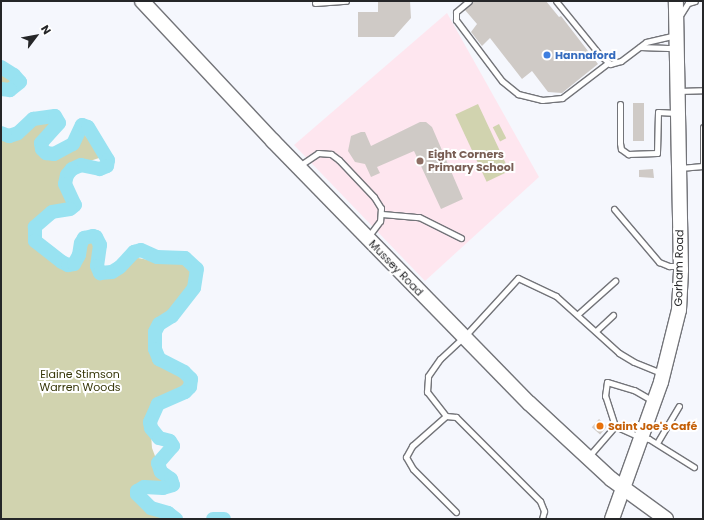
<!DOCTYPE html>
<meta charset="utf-8">
<style>
body{margin:0}
#map{position:relative;width:704px;height:520px;overflow:hidden;background:#f5f7fd;font-family:Poppins,sans-serif}
div>[style]{position:absolute}
[style*='--x']{left:calc(var(--x)*1px);top:calc(var(--y)*1px);width:calc(var(--w)*1px);rotate:calc(var(--a)*1deg)}
.education>*{inset:0;background:#fee6ef}
.green>*{inset:0;background:#d1d3af;transform-origin:0 0}
.river>*{height:14px;margin:-7px;padding:0 7px;transform-origin:7px;border-radius:7px;background:#98e2f1}
.building>*{inset:0;background:#cfcac6;transform-origin:0 0}
.roads{filter:drop-shadow(1px 0 #737479) drop-shadow(-1px 0 #737479) drop-shadow(0 1px #737479) drop-shadow(0 -1px #737479)}
.lane>*{height:5px;margin:-2.5px;padding:0 2.5px;transform-origin:2.5px;border-radius:2.5px;background:#fff}
.secondary>*{height:14px;margin:-7px;padding:0 7px;transform-origin:7px;border-radius:7px;background:#fff}
.dots>*{width:11px;height:11px;translate:-50% -50%;box-sizing:border-box;border:2px solid #fff;border-radius:50%}
span{translate:-50% -50%;white-space:nowrap;text-align:center;line-height:1.15;-webkit-text-stroke:4px #fff;paint-order:stroke}
.shop-label{font-size:11px;color:#366cbe;font-weight:700}
.left{translate:0 -50%;text-align:left}
.education-label{font-size:11px;color:#785e54;font-weight:700}
.street-label{font-size:11px;color:#252628}
.park-label{font-size:11px;color:#363608}
.food-label{font-size:11px;color:#c56008;font-weight:700}
.frame{position:absolute;inset:0;border:2px solid #252628;pointer-events:none}
.north{position:absolute;left:16px;top:16px;width:40px;height:40px;-webkit-text-stroke:3px #fff;paint-order:stroke;rotate:58deg;font-size:11px;font-weight:700;line-height:16px;text-align:center;color:#252628}
.north::after{content:'';display:block;margin:auto;width:14px;height:18px;background:#252628;clip-path:polygon(50% 0,100% 100%,50% 72%,0 100%)}
</style>
<div id="map">
<div class="education">
<div style="clip-path:polygon(447px 13px,539px 177px,425px 281px,294px 145px)"></div>
</div>
<div class="green">
<div style="clip-path:polygon(1px 73px,11px 78px,11px 86px,1px 85px)"></div>
<div style="left:478px;top:104px;width:74px;height:25px;rotate:65deg"></div>
<div style="clip-path:polygon(39px 118px,46px 118px,53px 122px,44px 137px,43px 151px,48px 158px,57px 157px,70px 149px,77px 141px,80px 132px,84px 134px,102px 157px,72px 167px,64px 175px,64px 187px,71px 203px,70px 206px,52px 209px,34px 223px,32px 235px,38px 248px,61px 267px,72px 269px,88px 243px,96px 240px,96px 270px,98px 275px,104px 279px,117px 275px,133px 259px,138px 258px,165px 263px,187px 263px,193px 268px,191px 286px,177px 301px,167px 317px,156px 325px,152px 334px,152px 350px,160px 363px,169px 371px,188px 379px,186px 387px,168px 396px,157px 406px,150px 420px,152px 448px,161px 472px,169px 482px,167px 485px,141px 489px,137px 502px,148px 511px,163px 514px,171px 519px,1px 519px,1px 134px,12px 140px,22px 135px,28px 125px)"></div>
<div style="left:499px;top:124px;width:16px;height:7px;rotate:63deg"></div>
</div>
<div class="river">
<div style="--x:1;--y:67;--w:15;--a:32"></div>
<div style="--x:14;--y:75;--w:9;--a:49"></div>
<div style="--x:20;--y:82;--w:13;--a:141"></div>
<div style="--x:10;--y:90;--w:9;--a:-174"></div>
<div style="--x:1;--y:133;--w:9;--a:21"></div>
<div style="--x:9;--y:136;--w:9;--a:-18"></div>
<div style="--x:18;--y:133;--w:21;--a:-43"></div>
<div style="--x:33;--y:119;--w:22;--a:-8"></div>
<div style="--x:55;--y:116;--w:8;--a:60"></div>
<div style="--x:59;--y:123;--w:27;--a:132"></div>
<div style="--x:41;--y:143;--w:6;--a:81"></div>
<div style="--x:42;--y:149;--w:6;--a:45"></div>
<div style="--x:46;--y:153;--w:8;--a:7"></div>
<div style="--x:54;--y:154;--w:21;--a:-28"></div>
<div style="--x:73;--y:144;--w:21;--a:-65"></div>
<div style="--x:82;--y:125;--w:6;--a:18"></div>
<div style="--x:88;--y:127;--w:39;--a:59"></div>
<div style="--x:108;--y:160;--w:6;--a:99"></div>
<div style="--x:107;--y:166;--w:8;--a:157"></div>
<div style="--x:100;--y:169;--w:19;--a:-168"></div>
<div style="--x:81;--y:165;--w:10;--a:156"></div>
<div style="--x:72;--y:169;--w:8;--a:130"></div>
<div style="--x:67;--y:175;--w:9;--a:103"></div>
<div style="--x:65;--y:184;--w:23;--a:65"></div>
<div style="--x:75;--y:205;--w:6;--a:141"></div>
<div style="--x:70;--y:209;--w:18;--a:171"></div>
<div style="--x:52;--y:212;--w:23;--a:139"></div>
<div style="--x:35;--y:227;--w:14;--a:90"></div>
<div style="--x:35;--y:241;--w:34;--a:38"></div>
<div style="--x:62;--y:262;--w:7;--a:27"></div>
<div style="--x:68;--y:265;--w:6;--a:-9"></div>
<div style="--x:74;--y:264;--w:10;--a:-61"></div>
<div style="--x:79;--y:255;--w:12;--a:-81"></div>
<div style="--x:81;--y:243;--w:6;--a:-59"></div>
<div style="--x:84;--y:238;--w:9;--a:-13"></div>
<div style="--x:93;--y:236;--w:3;--a:18"></div>
<div style="--x:96;--y:237;--w:9;--a:63"></div>
<div style="--x:100;--y:245;--w:21;--a:98"></div>
<div style="--x:97;--y:266;--w:8;--a:67"></div>
<div style="--x:100;--y:273;--w:12;--a:-5"></div>
<div style="--x:112;--y:272;--w:9;--a:-32"></div>
<div style="--x:120;--y:267;--w:21;--a:-47"></div>
<div style="--x:134;--y:252;--w:7;--a:-16"></div>
<div style="--x:141;--y:250;--w:17;--a:24"></div>
<div style="--x:157;--y:257;--w:28;--a:2"></div>
<div style="--x:185;--y:258;--w:16;--a:43"></div>
<div style="--x:197;--y:269;--w:19;--a:99"></div>
<div style="--x:194;--y:288;--w:36;--a:128"></div>
<div style="--x:172;--y:316;--w:15;--a:148"></div>
<div style="--x:159;--y:324;--w:9;--a:117"></div>
<div style="--x:155;--y:332;--w:17;--a:90"></div>
<div style="--x:155;--y:349;--w:11;--a:68"></div>
<div style="--x:159;--y:359;--w:28;--a:27"></div>
<div style="--x:184;--y:372;--w:10;--a:45"></div>
<div style="--x:191;--y:379;--w:8;--a:97"></div>
<div style="--x:190;--y:387;--w:7;--a:135"></div>
<div style="--x:185;--y:392;--w:30;--a:156"></div>
<div style="--x:158;--y:404;--w:20;--a:114"></div>
<div style="--x:150;--y:422;--w:6;--a:81"></div>
<div style="--x:151;--y:428;--w:13;--a:51"></div>
<div style="--x:159;--y:438;--w:11;--a:15"></div>
<div style="--x:170;--y:441;--w:6;--a:59"></div>
<div style="--x:173;--y:446;--w:23;--a:131"></div>
<div style="--x:158;--y:463;--w:9;--a:72"></div>
<div style="--x:161;--y:472;--w:12;--a:35"></div>
<div style="--x:171;--y:479;--w:6;--a:72"></div>
<div style="--x:173;--y:485;--w:10;--a:163"></div>
<div style="--x:163;--y:488;--w:19;--a:-177"></div>
<div style="--x:144;--y:487;--w:8;--a:150"></div>
<div style="--x:137;--y:491;--w:3;--a:90"></div>
<div style="--x:137;--y:494;--w:20;--a:45"></div>
<div style="--x:151;--y:508;--w:18;--a:16"></div>
<div style="--x:168;--y:513;--w:10;--a:37"></div>
<div style="--x:213;--y:519;--w:11;--a:0"></div>
</div>
<div class="building">
<div style="clip-path:polygon(378px 1px,410px 1px,411px 18px,394px 37px,358px 37px,358px 12px,378px 12px)"></div>
<div style="clip-path:polygon(473px 1px,546px 1px,559px 17px,561px 16px,598px 64px,562px 93px,548px 92px,532px 71px,522px 79px,490px 38px,482px 46px,471px 32px,477px 24px,465px 10px)"></div>
<div style="left:633px;top:103px;width:11px;height:38px"></div>
<div style="clip-path:polygon(420px 122px,426px 122px,432px 127px,463px 199px,441px 209px,414px 151px,377px 167px,380px 173px,371px 177px,365px 164px,355px 162px,348px 151px,351px 136px,361px 132px,365px 132px,371px 146px)"></div>
<div style="clip-path:polygon(653px 169px,654px 178px,639px 177px,639px 170px)"></div>
<div style="left:599px;top:419px;width:11px;height:11px;rotate:41deg"></div>
</div>
<div class="roads">
<div class="lane">
<div style="--x:469;--y:1;--w:17;--a:140"></div>
<div style="--x:456;--y:12;--w:8;--a:90"></div>
<div style="--x:456;--y:20;--w:76;--a:53"></div>
<div style="--x:502;--y:81;--w:21;--a:39"></div>
<div style="--x:518;--y:94;--w:25;--a:14"></div>
<div style="--x:542;--y:100;--w:20;--a:-6"></div>
<div style="--x:562;--y:98;--w:58;--a:-37.3"></div>
<div style="--x:556;--y:1;--w:68;--a:50.9"></div>
<div style="--x:599;--y:54;--w:15;--a:42"></div>
<div style="--x:610;--y:64;--w:11;--a:-15"></div>
<div style="--x:621;--y:61;--w:31;--a:-37"></div>
<div style="--x:646;--y:42;--w:31;--a:-13"></div>
<div style="--x:315;--y:3;--w:31;--a:-4"></div>
<div style="--x:681;--y:14;--w:13;--a:-58"></div>
<div style="--x:688;--y:3;--w:7;--a:-16"></div>
<div style="--x:640;--y:47;--w:35;--a:2"></div>
<div style="--x:678;--y:91;--w:25;--a:-2"></div>
<div style="--x:620;--y:104;--w:39;--a:90"></div>
<div style="--x:620;--y:143;--w:6;--a:81"></div>
<div style="--x:621;--y:149;--w:9;--a:36"></div>
<div style="--x:628;--y:154;--w:29;--a:-2"></div>
<div style="--x:657;--y:153;--w:41;--a:-88.6"></div>
<div style="--x:658;--y:112;--w:19;--a:3"></div>
<div style="--x:299;--y:166;--w:23;--a:-34"></div>
<div style="--x:318;--y:153;--w:13;--a:4"></div>
<div style="--x:331;--y:154;--w:10;--a:37"></div>
<div style="--x:339;--y:160;--w:51;--a:46.6"></div>
<div style="--x:374;--y:197;--w:13;--a:58"></div>
<div style="--x:381;--y:208;--w:13;--a:94"></div>
<div style="--x:380;--y:221;--w:20;--a:127"></div>
<div style="--x:703;--y:166;--w:39;--a:-90"></div>
<div style="--x:680;--y:168;--w:23;--a:-5"></div>
<div style="--x:614;--y:209;--w:70;--a:49.7"></div>
<div style="--x:659;--y:262;--w:11;--a:22"></div>
<div style="--x:669;--y:266;--w:11;--a:0"></div>
<div style="--x:382;--y:214;--w:37;--a:5"></div>
<div style="--x:419;--y:217;--w:47;--a:26.6"></div>
<div style="--x:578;--y:314;--w:50;--a:-41.7"></div>
<div style="--x:597;--y:330;--w:22;--a:-43"></div>
<div style="--x:446;--y:416;--w:31;--a:-128"></div>
<div style="--x:427;--y:392;--w:16;--a:-86"></div>
<div style="--x:428;--y:376;--w:21;--a:-55"></div>
<div style="--x:440;--y:359;--w:33;--a:-43"></div>
<div style="--x:464;--y:337;--w:80;--a:-47.5"></div>
<div style="--x:518;--y:278;--w:42;--a:25.3"></div>
<div style="--x:556;--y:296;--w:85;--a:42.1"></div>
<div style="--x:619;--y:353;--w:17;--a:31"></div>
<div style="--x:634;--y:362;--w:31;--a:22"></div>
<div style="--x:615;--y:426;--w:27;--a:24"></div>
<div style="--x:640;--y:437;--w:9;--a:13"></div>
<div style="--x:649;--y:439;--w:53;--a:31.9"></div>
<div style="--x:657;--y:443;--w:43;--a:-59.3"></div>
<div style="--x:589;--y:456;--w:40;--a:-49"></div>
<div style="--x:615;--y:426;--w:32;--a:-108"></div>
<div style="--x:605;--y:396;--w:14;--a:-82"></div>
<div style="--x:607;--y:382;--w:28;--a:17"></div>
<div style="--x:634;--y:390;--w:22;--a:30"></div>
<div style="--x:456;--y:512;--w:61;--a:-135"></div>
<div style="--x:413;--y:469;--w:14;--a:-120"></div>
<div style="--x:406;--y:457;--w:13;--a:-61"></div>
<div style="--x:412;--y:446;--w:45;--a:-41.4"></div>
<div style="--x:446;--y:416;--w:10;--a:6"></div>
<div style="--x:456;--y:417;--w:119;--a:45"></div>
<div style="--x:540;--y:501;--w:11;--a:68"></div>
<div style="--x:544;--y:511;--w:8;--a:104"></div>
</div>
<div class="secondary">
<div style="--x:142;--y:1;--w:192;--a:46.9"></div>
<div style="--x:273;--y:141;--w:366;--a:45.7"></div>
<div style="--x:529;--y:403;--w:112;--a:42.8"></div>
<div style="--x:611;--y:479;--w:68;--a:36"></div>
<div style="--x:612;--y:519;--w:145;--a:-70.3"></div>
<div style="--x:661;--y:382;--w:74;--a:-76"></div>
<div style="--x:679;--y:310;--w:40;--a:-87.1"></div>
<div style="--x:681;--y:270;--w:269;--a:-91.1"></div>
</div>
</div>
<div class="dots">
<div style="left:547px;top:55px;background:#3f7fe0"></div>
<div style="left:420px;top:161px;background:#8d6e63"></div>
<div style="left:600px;top:426px;background:#e8710a"></div>
</div>
<div class="shop-label">
<span class="left" style="left:555px;top:55px">Hannaford</span>
</div>
<div class="education-label">
<span class="left" style="left:428px;top:161px">Eight Corners<br>Primary School</span>
</div>
<div class="street-label">
<span style="left:396px;top:268px;rotate:46deg">Mussey Road</span>
<span style="left:679px;top:268px;rotate:-89deg">Gorham Road</span>
</div>
<div class="park-label">
<span style="left:80px;top:381px">Elaine Stimson<br>Warren Woods</span>
</div>
<div class="food-label">
<span class="left" style="left:608px;top:426px">Saint Joe's Café</span>
</div>
<div class="frame"></div>
<div class="north">N</div>
</div>
